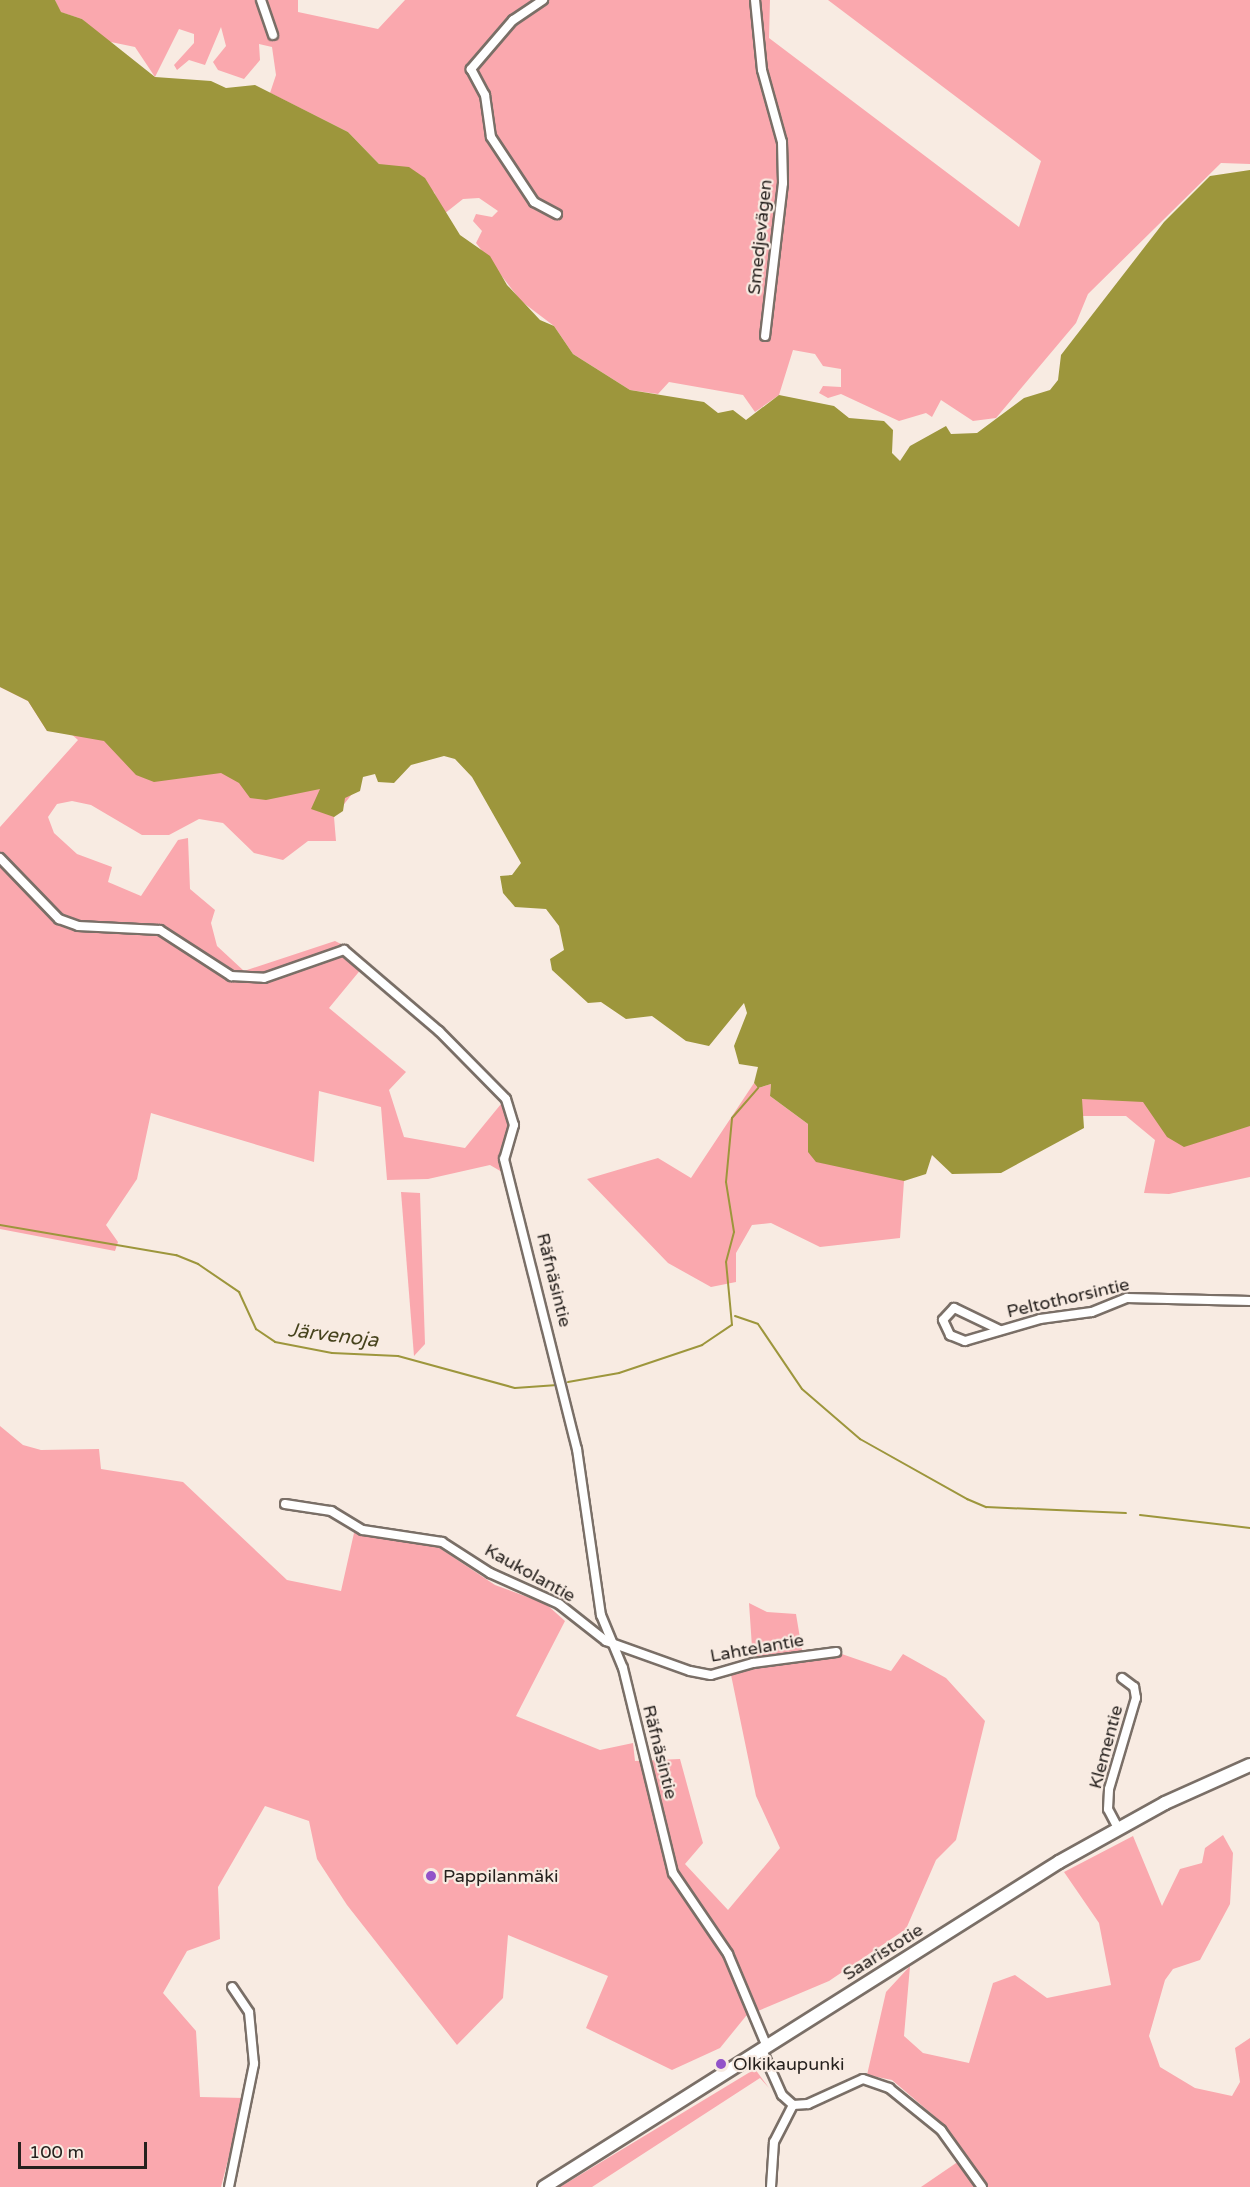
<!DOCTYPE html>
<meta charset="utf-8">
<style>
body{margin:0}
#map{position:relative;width:1250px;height:2187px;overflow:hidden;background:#f8ebe2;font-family:"Varela Round",sans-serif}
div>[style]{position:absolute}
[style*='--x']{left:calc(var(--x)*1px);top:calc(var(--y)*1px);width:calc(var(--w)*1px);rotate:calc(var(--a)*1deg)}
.green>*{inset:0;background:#faa8ae}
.water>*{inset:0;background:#9d963c}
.stream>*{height:2px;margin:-1px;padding:0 1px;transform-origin:1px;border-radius:1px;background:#9d963c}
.roads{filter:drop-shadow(2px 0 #7a6f67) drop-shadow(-2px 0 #7a6f67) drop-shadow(0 2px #7a6f67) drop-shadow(0 -2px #7a6f67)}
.minor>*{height:8px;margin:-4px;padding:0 4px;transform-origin:4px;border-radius:4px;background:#fff}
.secondary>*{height:12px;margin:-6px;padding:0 6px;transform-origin:6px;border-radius:6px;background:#fff}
.dots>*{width:16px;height:16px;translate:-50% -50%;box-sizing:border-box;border:3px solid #f8ebe2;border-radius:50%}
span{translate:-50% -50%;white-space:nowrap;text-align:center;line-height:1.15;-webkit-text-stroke:4.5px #f8ebe2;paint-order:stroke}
.street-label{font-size:18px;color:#26211e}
.poi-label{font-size:18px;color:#26211e}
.left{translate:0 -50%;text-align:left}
.water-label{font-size:20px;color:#46431d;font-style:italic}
.scale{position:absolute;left:18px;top:2142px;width:129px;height:27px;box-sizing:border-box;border:3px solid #26211e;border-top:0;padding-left:8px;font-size:18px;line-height:21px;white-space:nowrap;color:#26211e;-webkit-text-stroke:4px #f8ebe2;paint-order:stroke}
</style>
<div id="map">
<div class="green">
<div style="clip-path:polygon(55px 0,298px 0,298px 12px,378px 29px,405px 0,770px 0,769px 38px,1019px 227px,1041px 161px,828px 0,1250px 0,1250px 164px,1221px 163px,1088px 294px,1076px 323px,996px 418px,973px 421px,941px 400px,932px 417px,926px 413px,899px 421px,841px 394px,828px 398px,819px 393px,823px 386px,841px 387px,841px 369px,823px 366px,815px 354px,793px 350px,779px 395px,755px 412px,743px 395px,669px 382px,658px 394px,630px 390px,573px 354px,554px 326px,521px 301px,476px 243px,482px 231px,473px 221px,476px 214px,492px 217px,498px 211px,479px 198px,463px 199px,444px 214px,434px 192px,379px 164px,348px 132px,270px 93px,276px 75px,272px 47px,259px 44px,260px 60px,244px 79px,218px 70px,213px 62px,226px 46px,221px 27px,205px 65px,189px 60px,177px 70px,174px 65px,194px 43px,194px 34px,179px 29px,155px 77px,135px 47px,106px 41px,82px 19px,60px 12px)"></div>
<div style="clip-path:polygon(0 661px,352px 794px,334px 817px,336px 841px,308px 841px,283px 860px,254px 853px,223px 823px,199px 819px,169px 835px,142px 835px,91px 805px,72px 801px,57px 804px,48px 817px,54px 833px,77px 854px,112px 867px,108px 882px,141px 896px,178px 840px,188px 838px,190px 889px,215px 910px,211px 923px,217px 946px,244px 971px,335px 941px,355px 951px,367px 962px,329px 1008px,406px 1072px,389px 1090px,404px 1137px,465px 1148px,501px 1104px,508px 1121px,502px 1172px,490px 1165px,428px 1179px,387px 1180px,381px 1107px,319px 1091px,314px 1162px,151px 1113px,137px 1179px,106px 1225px,118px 1242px,115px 1251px,0 1229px,0 827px,78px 740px,69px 732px,47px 731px,28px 701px,0 687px)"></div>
<div style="clip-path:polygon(1073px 1079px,1250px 1084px,1250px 1177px,1169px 1194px,1144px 1193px,1155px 1140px,1126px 1116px,1083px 1116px)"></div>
<div style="clip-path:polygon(754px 1083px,758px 1088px,771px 1084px,770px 1096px,808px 1124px,892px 1165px,904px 1181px,900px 1238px,820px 1247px,771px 1223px,752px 1225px,736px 1253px,736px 1282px,711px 1287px,668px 1263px,587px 1179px,658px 1158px,691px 1178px)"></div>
<div style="clip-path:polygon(401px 1192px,420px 1193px,425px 1344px,414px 1356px)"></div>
<div style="clip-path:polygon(0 1426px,23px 1445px,41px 1450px,99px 1449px,101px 1469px,183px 1482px,287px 1580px,341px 1591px,354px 1533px,406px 1537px,432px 1543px,495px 1585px,546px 1604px,565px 1621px,516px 1716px,600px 1750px,633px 1743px,635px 1761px,680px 1759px,703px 1843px,685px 1864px,728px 1910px,780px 1848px,756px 1796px,730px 1670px,753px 1662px,749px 1603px,767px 1612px,796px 1614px,803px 1656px,836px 1652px,891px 1671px,903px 1654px,946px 1678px,985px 1721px,956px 1840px,936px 1860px,906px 1929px,829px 1981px,746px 2016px,720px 2048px,672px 2070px,586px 2028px,608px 1976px,508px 1935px,503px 1998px,457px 2045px,347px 1905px,317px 1859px,309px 1821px,265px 1806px,218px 1887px,220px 1939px,187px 1951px,163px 1993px,196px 2031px,200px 2097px,244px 2098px,221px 2187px,0 2187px)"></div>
<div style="clip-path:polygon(1223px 1835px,1233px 1853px,1230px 1904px,1200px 1960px,1173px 1969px,1165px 1980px,1149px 2036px,1160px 2067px,1195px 2088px,1232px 2096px,1240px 2082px,1235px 2048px,1250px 2038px,1250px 2187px,986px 2187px,933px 2115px,892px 2080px,867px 2075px,886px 1992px,910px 1966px,904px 2036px,923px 2053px,969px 2063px,993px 1983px,1015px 1975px,1047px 1998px,1111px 1985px,1099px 1923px,1064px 1872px,1133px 1836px,1162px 1906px,1180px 1869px,1202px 1863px,1205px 1848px)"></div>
<div style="clip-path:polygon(755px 2069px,769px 2088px,760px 2078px,592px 2187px,560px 2187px)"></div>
<div style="clip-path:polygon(962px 2159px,978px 2187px,921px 2187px)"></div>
</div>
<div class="water">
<div style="clip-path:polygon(0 0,55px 0,61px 12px,82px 19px,155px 77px,211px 81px,226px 88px,255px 85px,348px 132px,379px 164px,409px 167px,425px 178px,460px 235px,490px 256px,507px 285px,540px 320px,554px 326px,573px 354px,630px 390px,704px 402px,718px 413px,733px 410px,746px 420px,779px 395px,834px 406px,849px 418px,884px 421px,893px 430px,892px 453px,900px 461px,910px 446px,946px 426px,951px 434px,977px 433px,1024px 398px,1050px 390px,1058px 380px,1061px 355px,1164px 222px,1210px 176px,1250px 170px,1250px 1126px,1184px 1147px,1167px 1137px,1143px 1102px,1082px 1099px,1084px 1128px,1001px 1173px,952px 1174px,932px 1155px,926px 1174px,904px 1181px,816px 1162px,808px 1152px,808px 1124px,770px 1096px,771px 1084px,758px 1088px,754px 1083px,758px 1067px,739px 1064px,734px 1046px,747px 1013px,744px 1003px,709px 1046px,686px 1041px,652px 1016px,626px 1019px,601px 1002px,588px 1003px,552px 970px,550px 959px,564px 950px,559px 926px,546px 909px,515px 907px,503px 893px,500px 876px,512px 875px,521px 863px,472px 777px,455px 759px,444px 756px,411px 765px,394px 783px,378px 782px,375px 774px,363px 777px,360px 791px,345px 798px,343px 811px,334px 817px,311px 809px,320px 789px,266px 800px,250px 798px,239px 783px,221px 773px,154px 782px,136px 775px,104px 741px,47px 731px,28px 701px,0 687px)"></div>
</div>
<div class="stream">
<div style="--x:0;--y:1225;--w:179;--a:9.7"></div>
<div style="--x:176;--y:1255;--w:24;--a:22"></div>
<div style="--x:198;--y:1264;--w:50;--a:34.3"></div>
<div style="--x:239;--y:1292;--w:41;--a:65.3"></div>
<div style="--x:256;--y:1329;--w:23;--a:34"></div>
<div style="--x:275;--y:1342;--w:58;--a:10.9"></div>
<div style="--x:332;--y:1353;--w:66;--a:2.6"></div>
<div style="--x:398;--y:1356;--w:121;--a:15.3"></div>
<div style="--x:515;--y:1388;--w:39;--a:-4"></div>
<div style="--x:735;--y:1316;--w:24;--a:19"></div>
<div style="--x:758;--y:1324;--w:78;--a:55.9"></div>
<div style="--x:802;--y:1389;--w:77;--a:40.8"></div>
<div style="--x:860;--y:1439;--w:123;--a:29.3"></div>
<div style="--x:967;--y:1499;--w:21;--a:23"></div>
<div style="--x:986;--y:1507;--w:140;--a:2.5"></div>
<div style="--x:568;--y:1382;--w:52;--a:-10"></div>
<div style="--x:619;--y:1373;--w:88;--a:-18.6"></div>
<div style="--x:702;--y:1345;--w:36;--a:-34"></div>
<div style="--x:732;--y:1325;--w:63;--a:-95.4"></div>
<div style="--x:726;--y:1262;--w:31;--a:-75"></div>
<div style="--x:734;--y:1232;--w:51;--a:-99.1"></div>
<div style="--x:726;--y:1182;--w:64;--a:-84.6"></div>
<div style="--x:732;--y:1118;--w:40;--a:-49"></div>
<div style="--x:1140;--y:1515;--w:111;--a:6.7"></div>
</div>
<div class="roads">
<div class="minor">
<div style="--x:261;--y:0;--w:37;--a:71"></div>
<div style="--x:543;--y:0;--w:36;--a:146"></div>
<div style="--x:513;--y:20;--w:65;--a:130.6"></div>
<div style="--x:471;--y:69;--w:30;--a:62"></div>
<div style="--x:485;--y:95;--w:42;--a:81.9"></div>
<div style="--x:491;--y:137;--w:78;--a:56.5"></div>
<div style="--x:534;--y:202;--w:26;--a:28"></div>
<div style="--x:755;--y:0;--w:70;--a:84.3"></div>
<div style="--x:762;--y:70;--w:75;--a:74.5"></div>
<div style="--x:782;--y:142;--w:41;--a:88.6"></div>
<div style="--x:783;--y:183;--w:154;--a:96.7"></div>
<div style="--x:0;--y:858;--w:85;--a:46"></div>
<div style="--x:59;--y:919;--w:20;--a:20"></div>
<div style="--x:78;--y:926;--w:82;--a:2.8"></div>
<div style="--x:160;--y:930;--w:85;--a:32.9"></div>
<div style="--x:231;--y:976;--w:33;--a:3"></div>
<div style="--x:264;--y:978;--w:85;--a:-19.3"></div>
<div style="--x:344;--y:950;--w:125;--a:40.5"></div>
<div style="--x:439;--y:1031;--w:95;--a:45.4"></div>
<div style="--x:506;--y:1099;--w:27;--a:73"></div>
<div style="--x:514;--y:1125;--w:35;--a:106"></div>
<div style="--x:504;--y:1159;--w:299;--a:75.9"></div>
<div style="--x:577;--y:1449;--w:168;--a:81.8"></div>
<div style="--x:601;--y:1615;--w:57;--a:67.5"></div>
<div style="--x:623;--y:1668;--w:211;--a:76.3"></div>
<div style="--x:673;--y:1873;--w:98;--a:55.8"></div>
<div style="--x:728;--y:1954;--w:101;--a:67.2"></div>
<div style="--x:1000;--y:1330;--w:51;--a:-154.4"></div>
<div style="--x:954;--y:1308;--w:16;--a:133"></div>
<div style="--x:943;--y:1320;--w:17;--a:65"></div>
<div style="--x:950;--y:1335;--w:16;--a:22"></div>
<div style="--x:965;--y:1341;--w:78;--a:-16.3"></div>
<div style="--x:1040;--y:1319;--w:52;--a:-7.7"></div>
<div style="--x:1092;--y:1312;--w:38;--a:-22"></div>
<div style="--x:1127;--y:1298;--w:123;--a:1.4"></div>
<div style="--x:285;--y:1504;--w:47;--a:8.7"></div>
<div style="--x:331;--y:1511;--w:37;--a:31"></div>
<div style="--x:363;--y:1530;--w:80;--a:8.6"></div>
<div style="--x:442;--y:1542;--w:57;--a:32.9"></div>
<div style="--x:490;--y:1573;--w:76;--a:24.2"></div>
<div style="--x:559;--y:1604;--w:60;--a:38.2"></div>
<div style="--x:606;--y:1641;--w:89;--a:19.7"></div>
<div style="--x:690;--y:1671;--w:21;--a:11"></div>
<div style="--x:711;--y:1675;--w:44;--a:-15.9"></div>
<div style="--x:753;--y:1663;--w:84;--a:-7.5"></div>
<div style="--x:1118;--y:1828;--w:21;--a:-118"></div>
<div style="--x:1108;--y:1809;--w:20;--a:-87"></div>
<div style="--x:1109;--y:1789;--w:95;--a:-73.5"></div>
<div style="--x:1136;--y:1698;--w:11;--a:-100"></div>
<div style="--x:1134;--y:1687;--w:15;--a:-143"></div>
<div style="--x:762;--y:2050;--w:49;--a:66"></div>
<div style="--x:782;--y:2095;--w:15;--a:42"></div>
<div style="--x:793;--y:2105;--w:15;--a:-4"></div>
<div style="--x:808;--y:2104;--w:60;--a:-24.4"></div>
<div style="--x:863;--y:2079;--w:28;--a:19"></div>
<div style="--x:889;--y:2088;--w:67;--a:38.9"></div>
<div style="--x:941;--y:2130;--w:70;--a:54.3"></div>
<div style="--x:229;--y:2187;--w:126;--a:-78.5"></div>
<div style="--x:254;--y:2064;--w:52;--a:-95.5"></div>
<div style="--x:249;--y:2012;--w:30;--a:-124"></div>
<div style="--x:771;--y:2187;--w:45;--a:-86.2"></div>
<div style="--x:774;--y:2142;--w:42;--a:-62.8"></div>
</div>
<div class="secondary">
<div style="--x:544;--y:2187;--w:609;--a:-32.25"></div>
<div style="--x:1059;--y:1862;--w:121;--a:-29.1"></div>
<div style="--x:1165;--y:1803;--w:93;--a:-24.1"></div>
</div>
</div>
<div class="dots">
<div style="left:431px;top:1876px;background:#9253c9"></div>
<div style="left:721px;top:2064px;background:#9253c9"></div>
</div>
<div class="street-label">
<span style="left:760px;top:237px;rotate:-84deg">Smedjevägen</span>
<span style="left:554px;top:1280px;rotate:76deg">Räfnäsintie</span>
<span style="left:1068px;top:1298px;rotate:-13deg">Peltothorsintie</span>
<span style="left:530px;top:1573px;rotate:29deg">Kaukolantie</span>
<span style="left:757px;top:1648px;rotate:-10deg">Lahtelantie</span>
<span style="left:1106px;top:1747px;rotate:-75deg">Klementie</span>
<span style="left:660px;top:1752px;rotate:76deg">Räfnäsintie</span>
<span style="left:883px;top:1952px;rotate:-32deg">Saaristotie</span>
</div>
<div class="poi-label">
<span class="left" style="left:443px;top:1876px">Pappilanmäki</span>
<span class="left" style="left:733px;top:2064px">Olkikaupunki</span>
</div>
<div class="water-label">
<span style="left:333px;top:1336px;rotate:7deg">Järvenoja</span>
</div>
<div class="scale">100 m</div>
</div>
